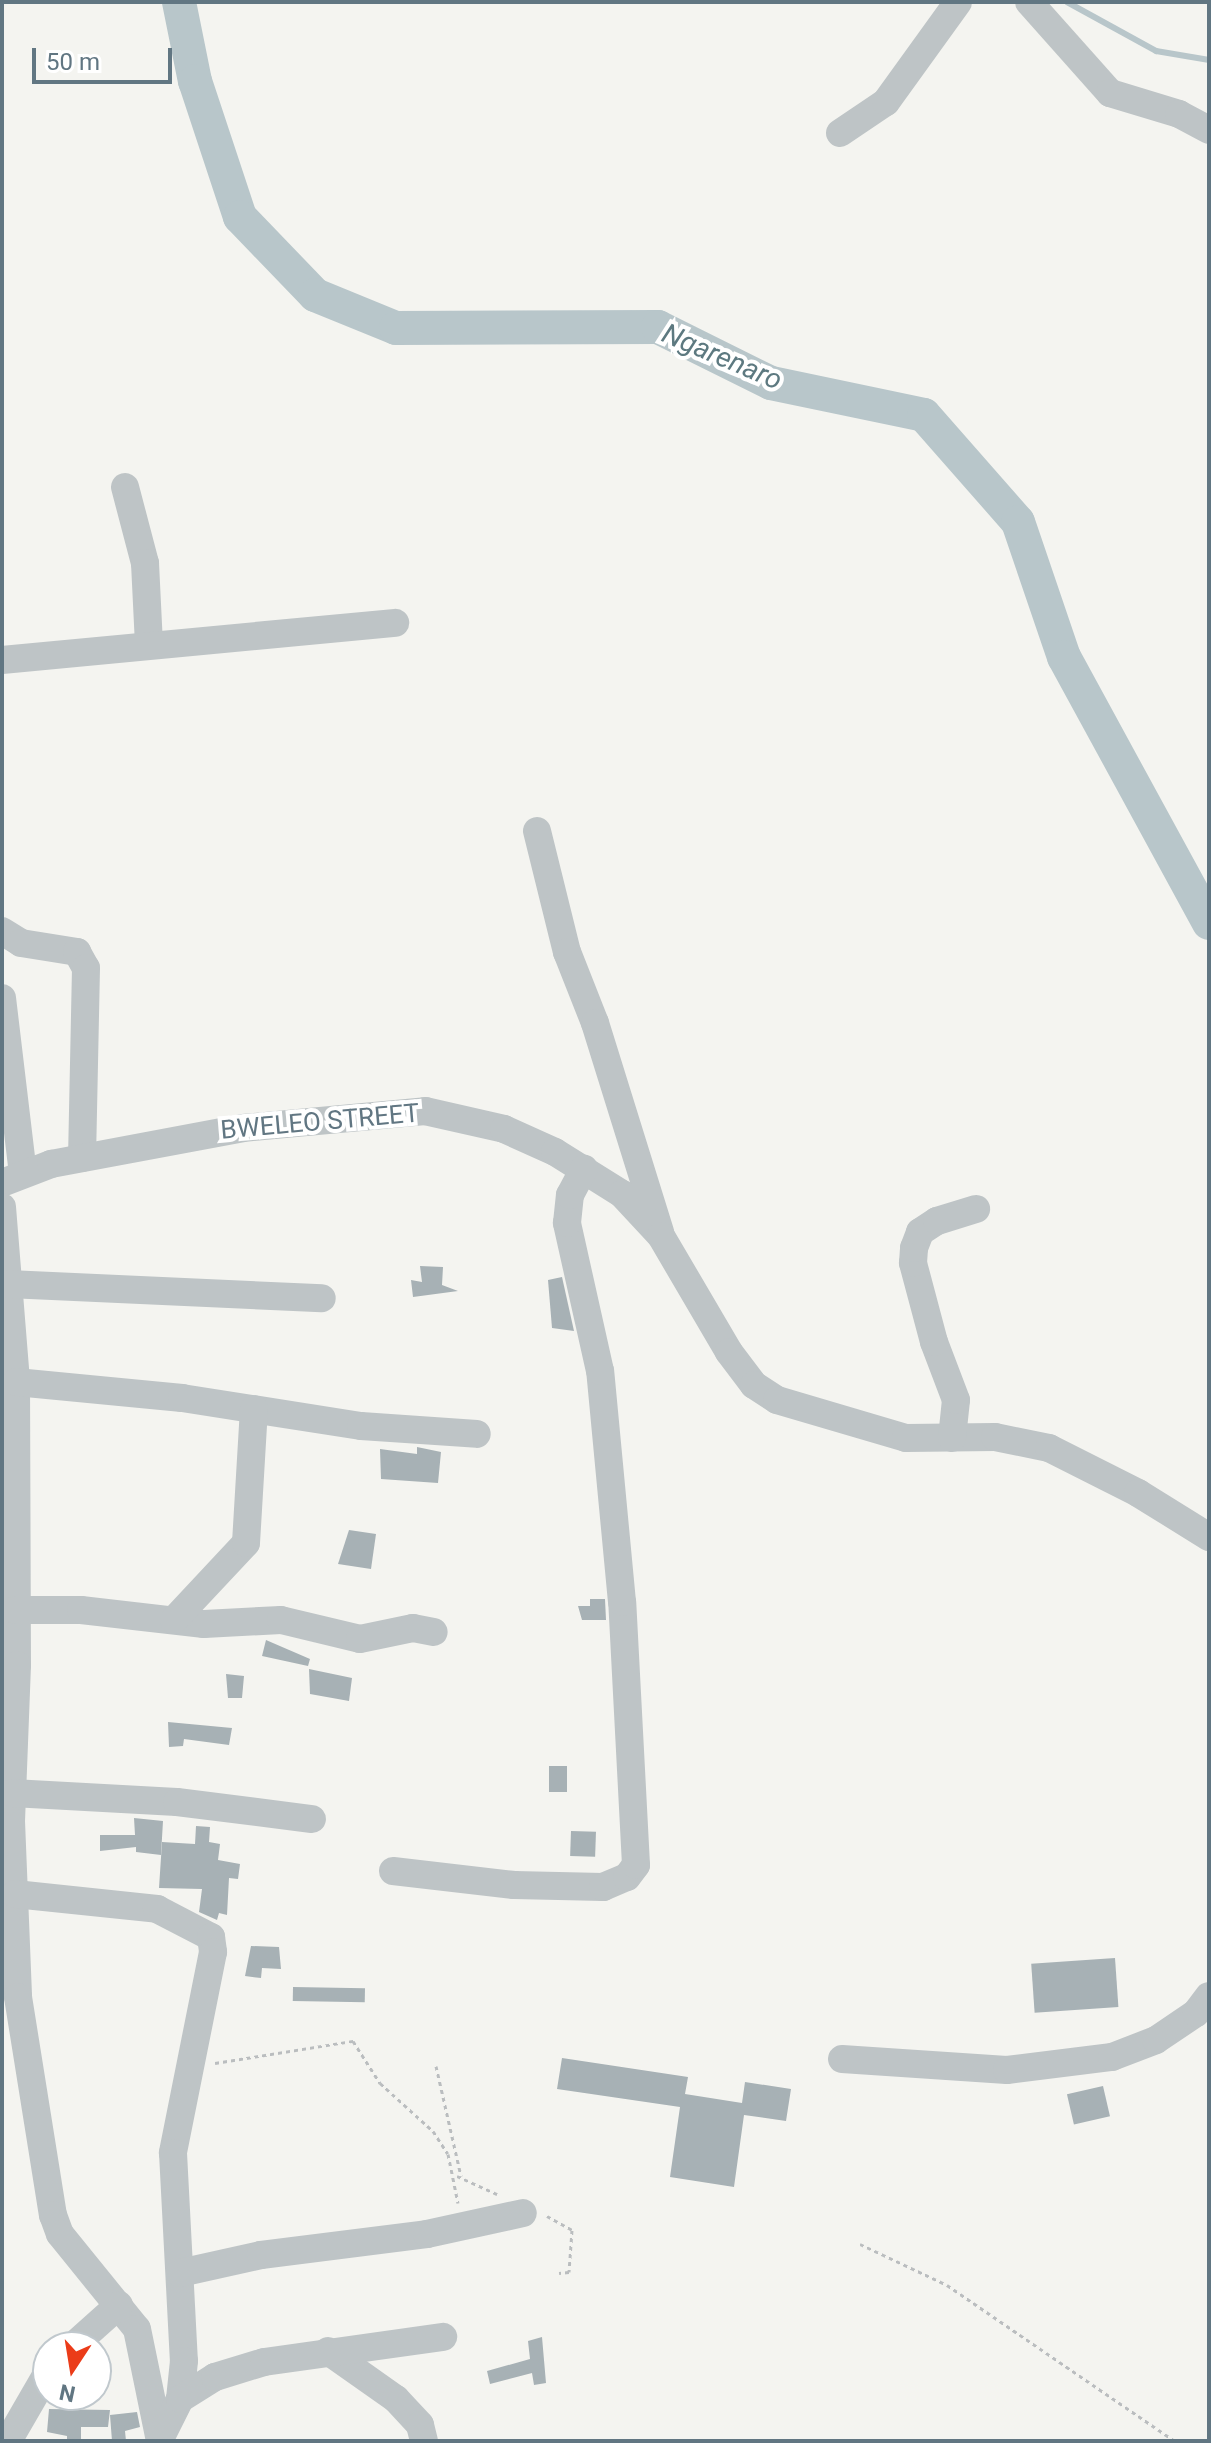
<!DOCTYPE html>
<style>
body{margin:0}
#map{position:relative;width:1211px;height:2443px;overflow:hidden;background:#f4f4f0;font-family:Roboto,sans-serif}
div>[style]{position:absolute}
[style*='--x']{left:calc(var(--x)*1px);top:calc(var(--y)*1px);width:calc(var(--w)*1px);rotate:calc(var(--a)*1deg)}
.stream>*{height:6px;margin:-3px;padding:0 3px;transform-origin:3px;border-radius:3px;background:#b8c6ca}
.river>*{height:34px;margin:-17px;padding:0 17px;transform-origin:17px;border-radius:17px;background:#b8c6ca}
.building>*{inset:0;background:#a7b1b5;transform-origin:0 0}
.path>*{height:3px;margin-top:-1.5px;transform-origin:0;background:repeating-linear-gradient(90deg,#babdbf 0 4px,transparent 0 8px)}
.minor>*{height:28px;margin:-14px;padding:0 14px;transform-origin:14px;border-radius:14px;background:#bec4c6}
span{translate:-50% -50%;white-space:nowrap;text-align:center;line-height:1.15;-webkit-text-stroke:8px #fff;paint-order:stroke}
.street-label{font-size:26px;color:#617682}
.water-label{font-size:28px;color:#5d7980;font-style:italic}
.frame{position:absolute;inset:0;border:4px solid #617682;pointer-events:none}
.north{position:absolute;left:32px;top:2331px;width:80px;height:80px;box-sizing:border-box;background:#fff;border:2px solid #c0c8cd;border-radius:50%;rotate:192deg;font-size:22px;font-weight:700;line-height:32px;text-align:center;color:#617682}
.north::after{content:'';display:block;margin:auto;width:28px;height:36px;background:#eb3c19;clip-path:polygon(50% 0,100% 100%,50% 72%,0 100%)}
.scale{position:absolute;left:32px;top:48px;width:140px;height:36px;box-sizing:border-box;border:4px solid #617682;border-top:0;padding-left:10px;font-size:24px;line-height:28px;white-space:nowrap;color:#617682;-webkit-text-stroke:6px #fff;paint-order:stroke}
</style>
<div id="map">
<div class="stream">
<div style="--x:1067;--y:2;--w:102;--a:28.8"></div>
<div style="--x:1156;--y:51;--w:54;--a:9.6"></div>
</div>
<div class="river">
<div style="--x:179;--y:2;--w:81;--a:78.6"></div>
<div style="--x:195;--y:81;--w:143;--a:71.7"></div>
<div style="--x:240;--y:217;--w:108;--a:46.1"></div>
<div style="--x:315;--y:295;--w:87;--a:22.2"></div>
<div style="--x:396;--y:328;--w:262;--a:-0.2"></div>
<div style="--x:658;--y:327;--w:126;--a:26.4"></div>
<div style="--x:771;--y:383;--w:156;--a:11.8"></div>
<div style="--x:924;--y:415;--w:142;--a:48.7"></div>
<div style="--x:1018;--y:522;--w:143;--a:71.2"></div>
<div style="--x:1064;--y:657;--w:303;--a:61.4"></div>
</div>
<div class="building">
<div style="clip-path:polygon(420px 1266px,443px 1267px,442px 1285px,458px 1291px,413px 1297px,411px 1280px,422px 1282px)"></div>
<div style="clip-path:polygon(562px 1277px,574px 1331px,552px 1328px,548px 1280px)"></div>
<div style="clip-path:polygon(417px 1447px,441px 1452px,438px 1483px,381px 1479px,380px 1449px,417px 1454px)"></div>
<div style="clip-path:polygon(349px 1530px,376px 1534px,371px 1569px,338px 1564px)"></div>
<div style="clip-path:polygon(590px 1599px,605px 1599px,606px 1620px,582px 1620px,578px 1606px,590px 1606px)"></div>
<div style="clip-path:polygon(266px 1640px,310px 1659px,308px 1666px,262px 1656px)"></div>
<div style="clip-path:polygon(309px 1669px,352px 1678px,349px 1701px,310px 1694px)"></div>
<div style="clip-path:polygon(226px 1674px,244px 1676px,242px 1698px,228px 1698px)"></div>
<div style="clip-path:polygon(168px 1722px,232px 1728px,229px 1745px,184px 1739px,183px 1746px,169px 1747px)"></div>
<div style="left:549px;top:1766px;width:18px;height:26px"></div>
<div style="clip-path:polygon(134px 1818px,163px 1821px,161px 1855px,136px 1852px,136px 1847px,100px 1851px,100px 1835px,135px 1835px)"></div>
<div style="clip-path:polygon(196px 1826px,210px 1827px,209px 1842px,220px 1844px,218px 1860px,240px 1864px,238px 1879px,229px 1878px,227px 1915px,219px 1913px,217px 1920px,199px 1912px,202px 1889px,159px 1888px,162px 1842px,195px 1844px)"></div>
<div style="left:571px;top:1831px;width:25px;height:25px;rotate:2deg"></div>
<div style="clip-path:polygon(251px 1946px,279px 1947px,281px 1969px,262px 1968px,261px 1978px,245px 1976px)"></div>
<div style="left:1115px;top:1958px;width:49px;height:84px;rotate:86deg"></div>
<div style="left:293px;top:1987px;width:72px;height:14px;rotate:1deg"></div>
<div style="clip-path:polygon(562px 2058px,688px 2077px,685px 2094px,742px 2103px,745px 2082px,791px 2089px,786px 2121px,744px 2115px,734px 2187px,670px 2177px,680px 2107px,557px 2089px)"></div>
<div style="left:1103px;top:2086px;width:31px;height:37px;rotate:77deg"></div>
<div style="clip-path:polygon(542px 2337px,546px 2383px,534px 2385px,532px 2373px,490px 2384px,487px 2371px,530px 2359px,528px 2341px)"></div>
<div style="clip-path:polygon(49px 2409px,110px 2410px,108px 2427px,81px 2427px,81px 2441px,67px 2441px,67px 2436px,47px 2432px)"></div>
<div style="clip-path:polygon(137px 2412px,140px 2427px,125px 2431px,126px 2441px,112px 2441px,110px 2415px)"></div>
</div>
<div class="path">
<div style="--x:215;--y:2063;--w:140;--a:-9.1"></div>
<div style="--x:353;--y:2041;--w:50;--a:57.3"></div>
<div style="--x:380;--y:2083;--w:72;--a:42.2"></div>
<div style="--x:433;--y:2131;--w:27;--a:57"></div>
<div style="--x:448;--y:2154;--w:50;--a:78.5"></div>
<div style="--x:436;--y:2066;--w:113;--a:77.2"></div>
<div style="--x:457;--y:2176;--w:44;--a:24.2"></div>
<div style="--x:547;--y:2216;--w:29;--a:29"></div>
<div style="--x:572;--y:2230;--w:42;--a:94.1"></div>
<div style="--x:569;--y:2272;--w:10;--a:174"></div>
<div style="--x:860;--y:2244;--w:96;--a:25.2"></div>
<div style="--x:947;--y:2285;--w:276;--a:34.4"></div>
</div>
<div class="minor">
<div style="--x:1029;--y:2;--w:122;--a:48.3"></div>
<div style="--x:1110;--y:93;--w:72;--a:16.9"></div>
<div style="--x:1179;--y:114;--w:34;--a:28"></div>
<div style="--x:840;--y:133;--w:55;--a:-34"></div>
<div style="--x:886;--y:102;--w:123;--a:-54.2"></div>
<div style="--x:125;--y:487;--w:79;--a:75.3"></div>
<div style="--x:145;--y:563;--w:82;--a:87.2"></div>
<div style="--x:2;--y:660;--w:395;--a:-5.4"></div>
<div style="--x:537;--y:831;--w:125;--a:76.1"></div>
<div style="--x:567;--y:952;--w:76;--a:68.5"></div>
<div style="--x:595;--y:1023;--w:219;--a:72.7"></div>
<div style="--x:2;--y:931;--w:22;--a:32"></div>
<div style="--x:21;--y:943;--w:57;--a:9.1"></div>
<div style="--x:77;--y:952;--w:18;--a:61"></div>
<div style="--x:86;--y:968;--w:190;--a:91.2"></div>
<div style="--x:2;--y:998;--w:176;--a:83.2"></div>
<div style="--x:2;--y:1183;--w:53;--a:-21.2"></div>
<div style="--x:51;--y:1164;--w:195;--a:-10.6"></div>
<div style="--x:243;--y:1128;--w:183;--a:-5.3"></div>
<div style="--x:425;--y:1111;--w:81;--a:12.8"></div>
<div style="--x:504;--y:1129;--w:56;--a:24.3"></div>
<div style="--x:555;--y:1152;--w:79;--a:32.1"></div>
<div style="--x:622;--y:1194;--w:57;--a:47.1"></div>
<div style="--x:661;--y:1236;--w:134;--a:59.6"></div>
<div style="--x:729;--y:1352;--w:41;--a:52.9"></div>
<div style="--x:754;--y:1385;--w:27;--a:33"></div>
<div style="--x:777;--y:1400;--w:134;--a:16.4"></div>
<div style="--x:906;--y:1438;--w:89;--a:-0.6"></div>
<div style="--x:995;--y:1437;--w:55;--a:11.5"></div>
<div style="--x:1049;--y:1448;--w:100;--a:26.8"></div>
<div style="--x:1138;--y:1493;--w:84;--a:31.8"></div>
<div style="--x:2;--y:1207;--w:176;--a:85.4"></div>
<div style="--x:16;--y:1382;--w:283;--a:89.8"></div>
<div style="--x:17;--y:1665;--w:156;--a:92.2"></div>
<div style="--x:11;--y:1821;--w:176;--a:87.7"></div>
<div style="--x:18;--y:1997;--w:221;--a:80.9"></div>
<div style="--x:53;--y:2215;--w:20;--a:70"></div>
<div style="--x:60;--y:2234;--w:122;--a:51"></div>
<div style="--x:137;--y:2329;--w:114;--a:78.4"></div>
<div style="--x:8;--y:1284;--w:314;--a:2.6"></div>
<div style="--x:16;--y:1382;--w:167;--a:5.5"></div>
<div style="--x:182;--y:1398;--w:181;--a:8.9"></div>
<div style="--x:361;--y:1426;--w:116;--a:3.9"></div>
<div style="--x:952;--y:1438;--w:38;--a:-84"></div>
<div style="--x:956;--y:1400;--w:62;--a:-110.8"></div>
<div style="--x:934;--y:1342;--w:82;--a:-104.9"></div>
<div style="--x:913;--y:1263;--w:15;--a:-86"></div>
<div style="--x:914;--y:1248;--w:17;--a:-69"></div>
<div style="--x:920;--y:1232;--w:20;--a:-33"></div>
<div style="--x:937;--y:1221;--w:41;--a:-17.1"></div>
<div style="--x:16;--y:1610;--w:65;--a:0"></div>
<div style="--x:81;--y:1610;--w:124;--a:6.5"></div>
<div style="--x:204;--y:1624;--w:77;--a:-3"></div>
<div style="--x:281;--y:1620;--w:81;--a:13.5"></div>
<div style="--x:360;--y:1639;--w:54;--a:-11.7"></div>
<div style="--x:413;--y:1628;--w:21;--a:11"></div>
<div style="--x:174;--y:1620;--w:105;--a:-46.9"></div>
<div style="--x:246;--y:1543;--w:134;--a:-86.6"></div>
<div style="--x:12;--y:1793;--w:165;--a:3.1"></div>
<div style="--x:177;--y:1802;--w:136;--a:7.2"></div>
<div style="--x:393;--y:1871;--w:122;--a:6.6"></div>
<div style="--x:514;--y:1885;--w:89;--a:1.3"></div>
<div style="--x:603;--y:1887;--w:26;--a:-23"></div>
<div style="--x:627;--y:1877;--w:15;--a:-53"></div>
<div style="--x:636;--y:1865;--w:263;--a:-93"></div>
<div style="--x:622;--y:1602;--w:232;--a:-95.4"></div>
<div style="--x:600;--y:1371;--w:152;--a:-102.6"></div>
<div style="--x:567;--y:1223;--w:28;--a:-84"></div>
<div style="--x:570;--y:1195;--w:30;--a:-62"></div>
<div style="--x:15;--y:1894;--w:143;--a:6"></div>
<div style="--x:157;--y:1909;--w:61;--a:27.4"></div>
<div style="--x:211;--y:1937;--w:15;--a:82"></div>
<div style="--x:213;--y:1952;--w:205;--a:101.3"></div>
<div style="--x:173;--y:2153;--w:208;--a:87"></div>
<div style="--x:184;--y:2361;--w:38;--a:96"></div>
<div style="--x:180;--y:2399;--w:45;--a:116.6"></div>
<div style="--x:842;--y:2059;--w:165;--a:3.8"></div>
<div style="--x:1007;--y:2070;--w:106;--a:-7.1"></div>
<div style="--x:1112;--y:2057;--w:47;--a:-21.1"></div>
<div style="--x:1156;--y:2040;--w:48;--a:-34"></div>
<div style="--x:1196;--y:2013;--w:21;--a:-53"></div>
<div style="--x:180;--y:2273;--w:83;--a:-12.5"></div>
<div style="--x:261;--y:2255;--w:167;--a:-7.2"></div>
<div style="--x:427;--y:2234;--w:98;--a:-12.3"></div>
<div style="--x:72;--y:2347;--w:63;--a:-41.8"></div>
<div style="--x:328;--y:2351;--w:83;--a:35.2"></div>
<div style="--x:396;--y:2399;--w:35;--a:47"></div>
<div style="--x:420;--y:2425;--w:16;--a:76"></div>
<div style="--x:180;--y:2399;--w:41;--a:-32.2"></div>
<div style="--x:215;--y:2377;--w:51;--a:-17"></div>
<div style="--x:264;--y:2362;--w:181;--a:-8"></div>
<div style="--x:8;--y:2441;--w:80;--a:-59.9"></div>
</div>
<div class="street-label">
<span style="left:320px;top:1122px;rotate:-5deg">BWELEO STREET</span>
</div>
<div class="water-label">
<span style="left:722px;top:357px;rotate:23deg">Ngarenaro</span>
</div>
<div class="frame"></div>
<div class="north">N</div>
<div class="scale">50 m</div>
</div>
